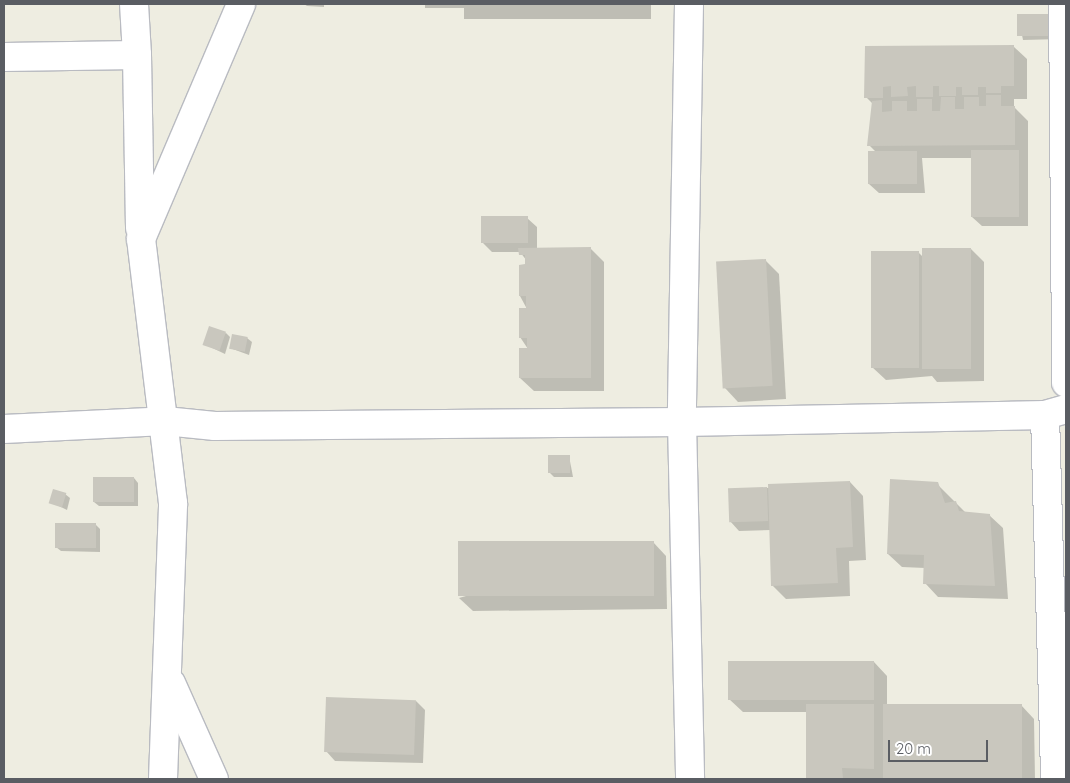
<!DOCTYPE html>
<style>
body{margin:0}
#map{position:relative;width:1070px;height:783px;overflow:hidden;background:#eeede1;font-family:Quicksand,sans-serif}
div>[style]{position:absolute}
[style*='--x']{left:calc(var(--x)*1px);top:calc(var(--y)*1px);width:calc(var(--w)*1px);rotate:calc(var(--a)*1deg)}
.shadow>*{inset:0;background:#0003;transform-origin:0 0}
.building>*{inset:0;background:#c9c7be;transform-origin:0 0}
.roads{filter:drop-shadow(1px 0 #b9bbc1) drop-shadow(-1px 0 #b9bbc1) drop-shadow(0 1px #b9bbc1) drop-shadow(0 -1px #b9bbc1)}
.minor>*{height:28px;margin:-14px;padding:0 14px;transform-origin:14px;border-radius:14px;background:#fff}
span{translate:-50% -50%;white-space:nowrap;text-align:center;line-height:1.15;-webkit-text-stroke:4.5px #fff;paint-order:stroke}
.frame{position:absolute;inset:0;border:5px solid #5a5d63;pointer-events:none}
.scale{position:absolute;left:888px;top:740px;width:100px;height:22px;box-sizing:border-box;border:2px solid #5a5d63;border-top:0;padding-left:6px;font-size:15px;line-height:18px;white-space:nowrap;color:#5a5d63;-webkit-text-stroke:4px #fff;paint-order:stroke}
</style>
<div id="map">
<div class="shadow">
<div style="clip-path:polygon(304px 4px,324px 4px,324px 7px,307px 6px)"></div>
<div style="left:425px;top:4px;width:39px;height:4px"></div>
<div style="left:464px;top:4px;width:187px;height:15px"></div>
<div style="clip-path:polygon(1018px 15px,1062px 39px,1023px 40px)"></div>
<div style="clip-path:polygon(1013px 46px,1027px 59px,1027px 99px,1014px 99px,1014px 107px,1028px 121px,1028px 226px,982px 226px,972px 217px,972px 158px,922px 158px,925px 193px,879px 193px,869px 184px,876px 152px,869px 145px,873px 104px,866px 97px,866px 47px)"></div>
<div style="clip-path:polygon(527px 218px,537px 227px,537px 249px,590px 248px,604px 262px,604px 391px,534px 391px,520px 378px,528px 349px,520px 337px,527px 309px,520px 296px,527px 261px,520px 252px,492px 252px,483px 243px)"></div>
<div style="clip-path:polygon(971px 249px,984px 262px,984px 381px,937px 382px,932px 376px,886px 380px,872px 367px,918px 252px,924px 258px)"></div>
<div style="clip-path:polygon(765px 260px,779px 274px,786px 399px,738px 402px,725px 388px)"></div>
<div style="clip-path:polygon(226px 333px,230px 337px,225px 354px,204px 344px)"></div>
<div style="clip-path:polygon(247px 338px,252px 342px,249px 355px,230px 348px)"></div>
<div style="clip-path:polygon(569px 456px,573px 477px,554px 477px,550px 473px)"></div>
<div style="clip-path:polygon(134px 478px,138px 483px,138px 506px,99px 506px,94px 502px)"></div>
<div style="clip-path:polygon(850px 482px,863px 496px,866px 560px,849px 561px,850px 596px,786px 599px,772px 585px,771px 530px,739px 531px,730px 521px,766px 488px)"></div>
<div style="clip-path:polygon(937px 484px,966px 513px,989px 515px,1003px 528px,1008px 599px,938px 597px,925px 583px,925px 568px,902px 567px,888px 554px)"></div>
<div style="clip-path:polygon(65px 494px,70px 498px,67px 510px,51px 502px)"></div>
<div style="clip-path:polygon(95px 524px,100px 529px,100px 552px,61px 551px,56px 547px)"></div>
<div style="clip-path:polygon(653px 542px,666px 556px,667px 609px,473px 611px,459px 598px)"></div>
<div style="clip-path:polygon(874px 662px,887px 676px,887px 706px,1021px 705px,1034px 719px,1035px 779px,809px 779px,807px 712px,743px 712px,729px 699px)"></div>
<div style="clip-path:polygon(416px 701px,425px 710px,423px 763px,335px 761px,326px 751px)"></div>
</div>
<div class="building">
<div style="left:1017px;top:14px;width:41px;height:22px"></div>
<div style="clip-path:polygon(1014px 45px,1014px 86px,1001px 86px,1001px 93px,986px 93px,986px 87px,978px 87px,978px 95px,962px 95px,962px 87px,956px 87px,956px 96px,939px 96px,939px 86px,933px 86px,933px 97px,916px 97px,916px 86px,907px 87px,908px 96px,891px 97px,891px 86px,883px 87px,883px 98px,864px 98px,865px 46px)"></div>
<div style="clip-path:polygon(986px 95px,1001px 95px,1001px 106px,1015px 106px,1015px 145px,867px 146px,872px 101px,882px 100px,882px 112px,892px 111px,892px 101px,907px 101px,907px 111px,917px 111px,917px 99px,932px 99px,932px 111px,940px 111px,941px 97px,955px 97px,955px 109px,964px 109px,964px 97px,979px 97px,979px 106px,986px 106px)"></div>
<div style="left:971px;top:150px;width:48px;height:67px"></div>
<div style="left:868px;top:151px;width:49px;height:33px"></div>
<div style="left:528px;top:216px;width:27px;height:47px;rotate:90deg"></div>
<div style="clip-path:polygon(591px 247px,591px 378px,519px 378px,519px 348px,527px 348px,527px 338px,519px 338px,519px 308px,526px 308px,526px 296px,519px 296px,519px 265px,525px 264px,525px 255px,519px 255px,518px 248px)"></div>
<div style="left:922px;top:248px;width:49px;height:121px"></div>
<div style="left:871px;top:251px;width:48px;height:117px"></div>
<div style="left:766px;top:259px;width:127px;height:50px;rotate:87deg"></div>
<div style="left:209px;top:326px;width:18px;height:20px;rotate:19deg"></div>
<div style="left:232px;top:334px;width:16px;height:15px;rotate:11deg"></div>
<div style="left:548px;top:455px;width:22px;height:18px"></div>
<div style="left:93px;top:477px;width:41px;height:25px"></div>
<div style="clip-path:polygon(890px 479px,938px 482px,945px 503px,956px 501px,959px 511px,990px 514px,995px 586px,923px 584px,924px 555px,887px 554px)"></div>
<div style="clip-path:polygon(850px 481px,853px 547px,836px 548px,838px 583px,771px 586px,768px 484px)"></div>
<div style="left:767px;top:487px;width:34px;height:39px;rotate:88deg"></div>
<div style="left:53px;top:489px;width:14px;height:15px;rotate:17deg"></div>
<div style="left:55px;top:523px;width:41px;height:25px"></div>
<div style="left:654px;top:541px;width:55px;height:196px;rotate:90deg"></div>
<div style="left:728px;top:661px;width:146px;height:39px"></div>
<div style="left:326px;top:697px;width:90px;height:55px;rotate:2deg"></div>
<div style="clip-path:polygon(806px 704px,874px 704px,874px 769px,842px 768px,843px 778px,806px 778px)"></div>
<div style="left:883px;top:704px;width:139px;height:75px"></div>
</div>
<div class="roads">
<div class="minor">
<div style="--x:134;--y:4;--w:51;--a:86.6"></div>
<div style="--x:689;--y:4;--w:418;--a:91"></div>
<div style="--x:682;--y:422;--w:357;--a:88.7"></div>
<div style="--x:1063;--y:4;--w:379;--a:89.5"></div>
<div style="--x:4;--y:57;--w:133;--a:-0.9"></div>
<div style="--x:137;--y:55;--w:173;--a:89"></div>
<div style="--x:1045;--y:415;--w:364;--a:88.4"></div>
<div style="--x:4;--y:429;--w:161;--a:-2.8"></div>
<div style="--x:165;--y:421;--w:50;--a:5.7"></div>
<div style="--x:215;--y:426;--w:467;--a:-0.5"></div>
<div style="--x:682;--y:422;--w:363;--a:-1.1"></div>
<div style="--x:1045;--y:415;--w:22;--a:-16"></div>
<div style="--x:171;--y:683;--w:105;--a:65.9"></div>
<div style="--x:163;--y:779;--w:276;--a:-87.9"></div>
<div style="--x:173;--y:503;--w:266;--a:-96.9"></div>
<div style="--x:141;--y:239;--w:255;--a:-66.9"></div>
</div>
</div>
<div class="frame"></div>
<div class="scale">20 m</div>
</div>
